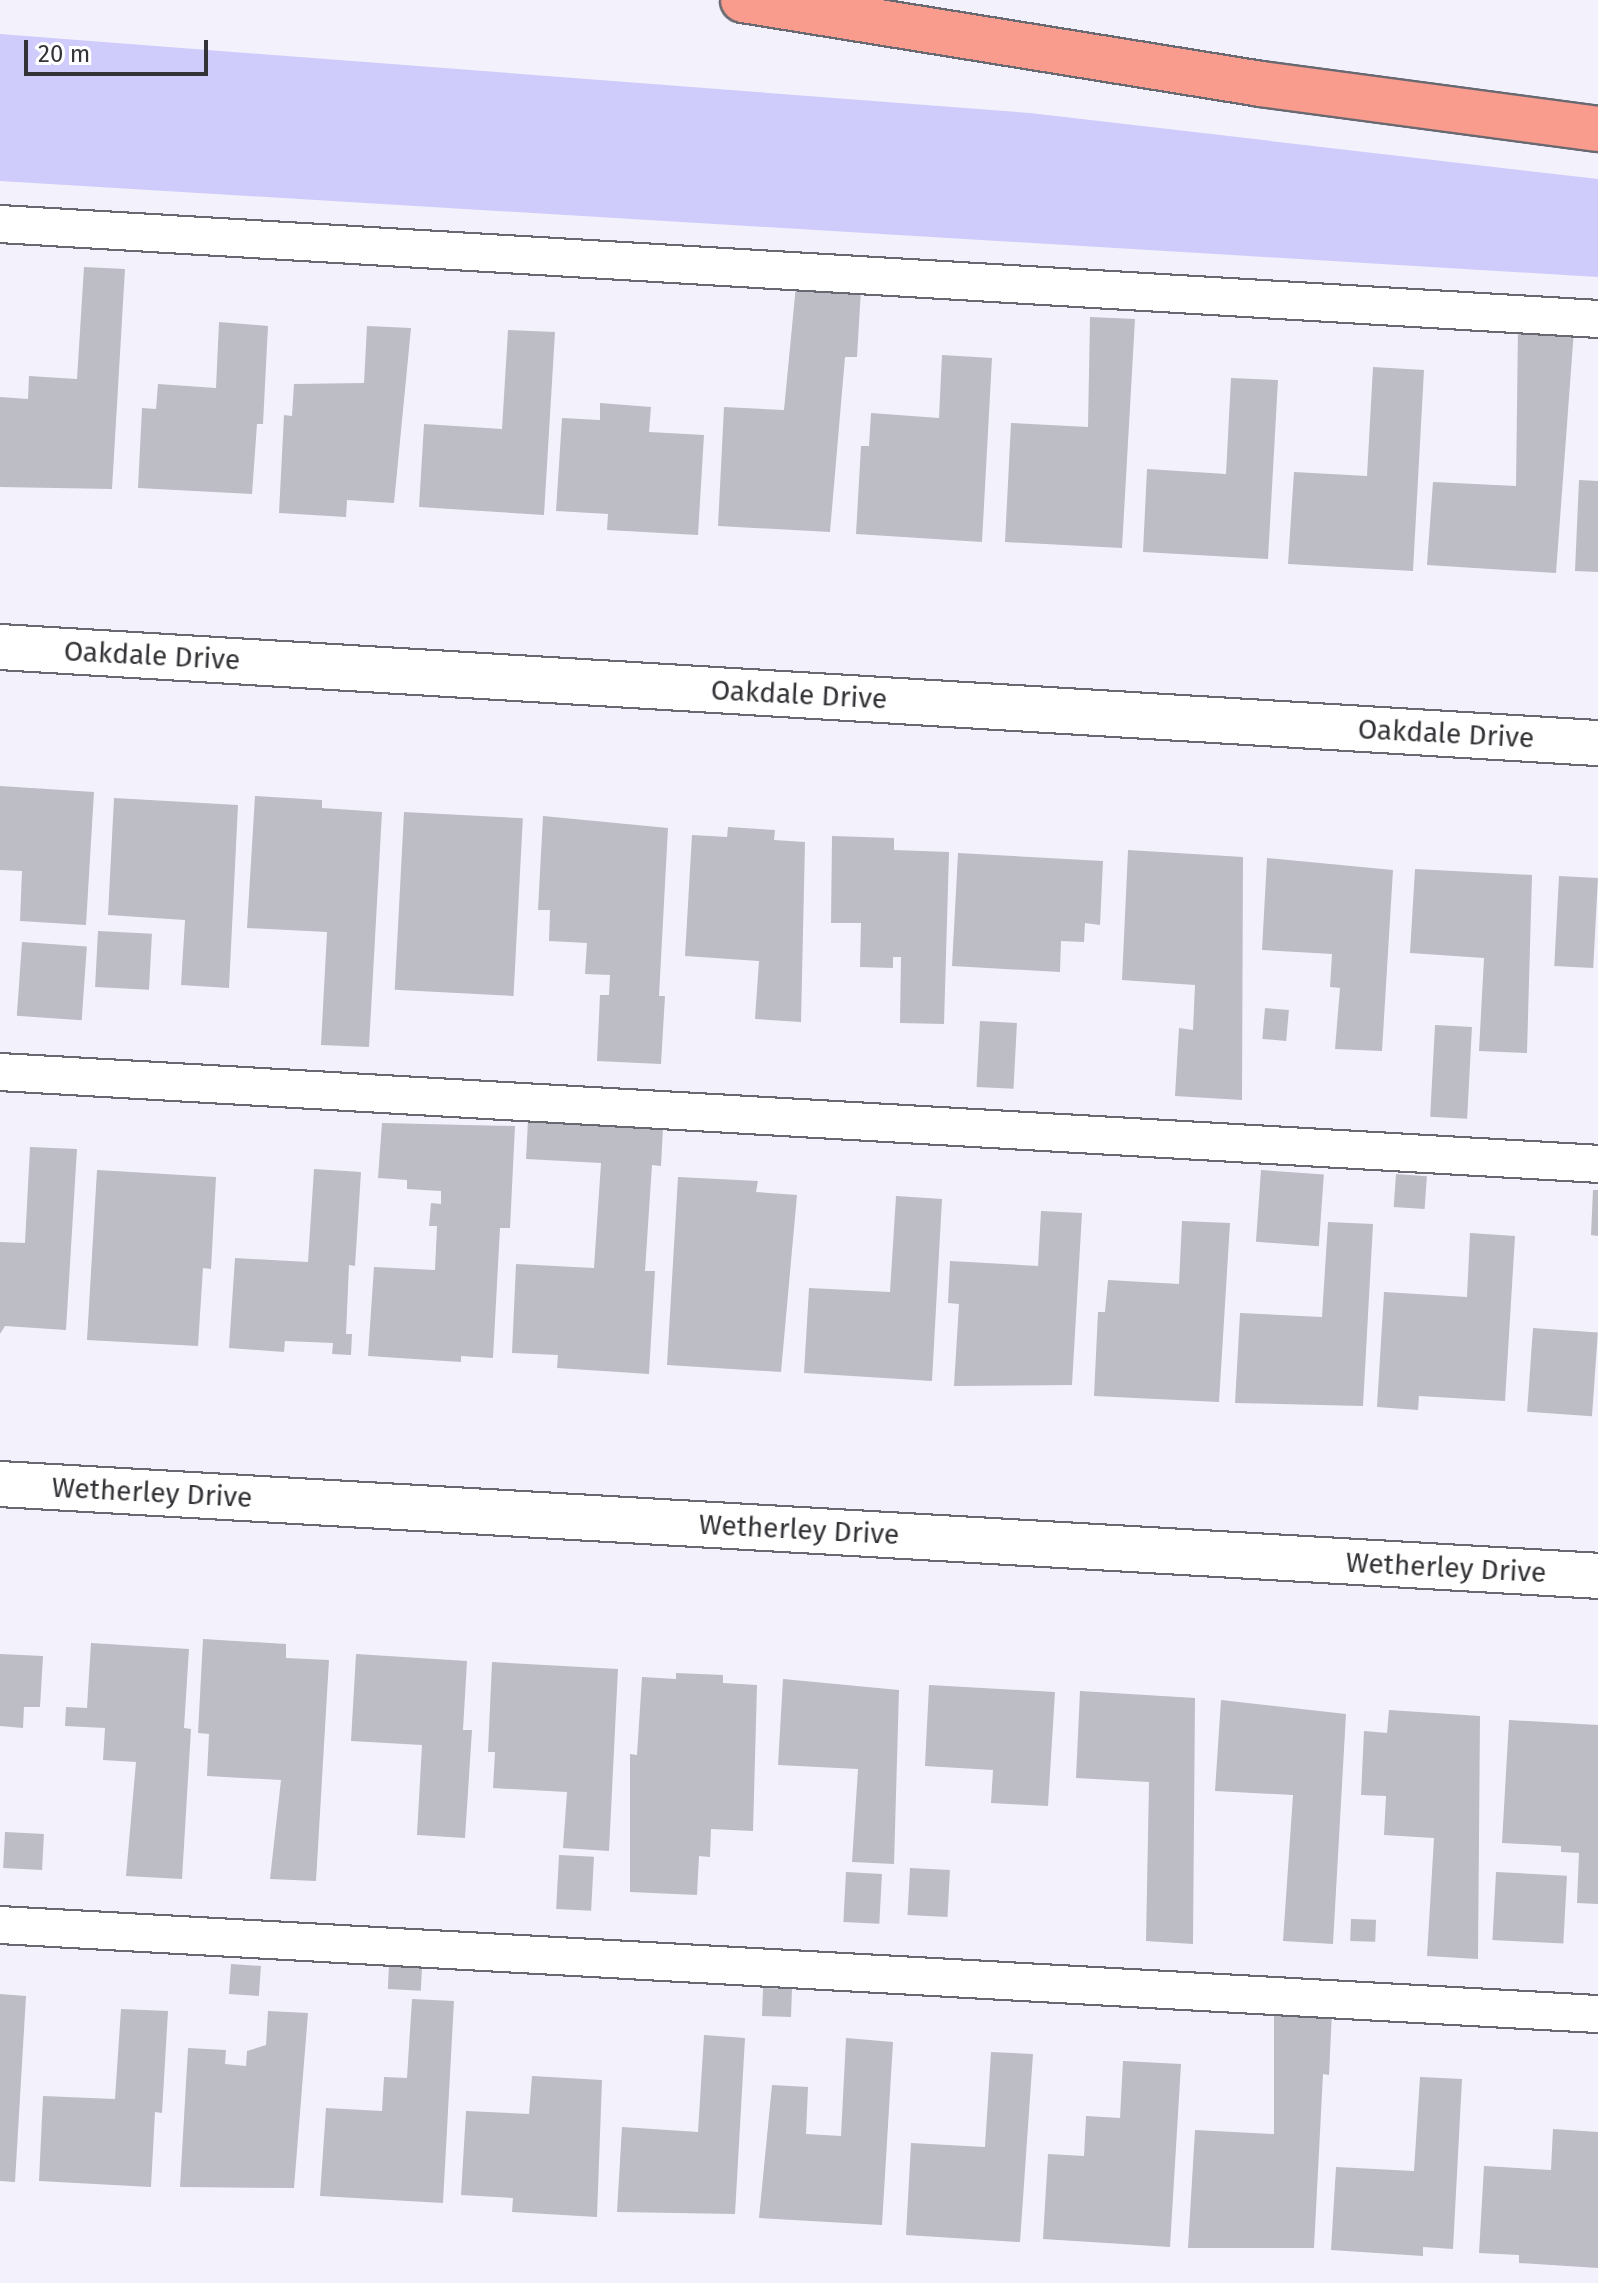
<!DOCTYPE html>
<style>
body{margin:0}
#map{position:relative;width:1598px;height:2283px;overflow:hidden;background:#f3f2fc;font-family:"Fira Sans",sans-serif}
div>[style]{position:absolute}
[style*='--x']{left:calc(var(--x)*1px);top:calc(var(--y)*1px);width:calc(var(--w)*1px);rotate:calc(var(--a)*1deg)}
.green>*{inset:0;background:#cfccfb}
.building>*{inset:0;background:#bdbdc6;transform-origin:0 0}
.roads{filter:drop-shadow(2px 0 #696971) drop-shadow(-2px 0 #696971) drop-shadow(0 2px #696971) drop-shadow(0 -2px #696971)}
.service>*{height:36px;margin:-18px;padding:0 18px;transform-origin:18px;border-radius:18px;background:#fff}
.minor>*{height:44px;margin:-22px;padding:0 22px;transform-origin:22px;border-radius:22px;background:#fff}
.motorway>*{height:44px;margin:-22px;padding:0 22px;transform-origin:22px;border-radius:22px;background:#f99c8d}
span{translate:-50% -50%;white-space:nowrap;text-align:center;line-height:1.15;-webkit-text-stroke:6px #fff;paint-order:stroke}
.street-label{font-size:28px;color:#343337}
.scale{position:absolute;left:24px;top:40px;width:184px;height:36px;box-sizing:border-box;border:4px solid #343337;border-top:0;padding-left:10px;font-size:24px;line-height:28px;white-space:nowrap;color:#343337;-webkit-text-stroke:6px #fff;paint-order:stroke}
</style>
<div id="map">
<div class="green">
<div style="clip-path:polygon(0 34px,1030px 113px,1598px 179px,1598px 277px,0 181px)"></div>
</div>
<div class="building">
<div style="clip-path:polygon(84px 267px,125px 269px,112px 489px,0 487px,0 397px,28px 399px,29px 376px,77px 379px)"></div>
<div style="clip-path:polygon(796px 285px,861px 289px,857px 357px,845px 357px,830px 532px,718px 526px,724px 407px,784px 410px)"></div>
<div style="clip-path:polygon(1090px 317px,1135px 319px,1122px 548px,1005px 542px,1011px 423px,1088px 427px)"></div>
<div style="clip-path:polygon(219px 322px,268px 326px,263px 424px,257px 424px,252px 494px,138px 488px,142px 408px,156px 409px,158px 384px,216px 388px)"></div>
<div style="clip-path:polygon(367px 326px,411px 328px,394px 503px,347px 500px,346px 517px,279px 513px,284px 415px,292px 416px,294px 384px,364px 383px)"></div>
<div style="clip-path:polygon(1518px 326px,1574px 330px,1556px 573px,1427px 565px,1433px 482px,1516px 486px)"></div>
<div style="clip-path:polygon(508px 330px,555px 332px,544px 515px,419px 507px,424px 424px,502px 429px)"></div>
<div style="clip-path:polygon(942px 355px,992px 358px,982px 542px,856px 534px,861px 446px,869px 446px,871px 413px,939px 418px)"></div>
<div style="clip-path:polygon(1373px 367px,1424px 370px,1413px 571px,1288px 564px,1294px 472px,1367px 476px)"></div>
<div style="clip-path:polygon(1231px 378px,1278px 380px,1268px 559px,1143px 552px,1147px 469px,1226px 474px)"></div>
<div style="clip-path:polygon(600px 403px,651px 407px,649px 432px,704px 435px,698px 535px,607px 530px,608px 514px,556px 511px,562px 418px,600px 420px)"></div>
<div style="clip-path:polygon(1579px 480px,1598px 481px,1598px 572px,1575px 571px)"></div>
<div style="clip-path:polygon(0 786px,94px 792px,86px 925px,20px 921px,22px 871px,0 870px)"></div>
<div style="clip-path:polygon(255px 796px,322px 800px,322px 808px,382px 812px,369px 1047px,321px 1045px,327px 932px,247px 928px)"></div>
<div style="clip-path:polygon(114px 798px,238px 805px,229px 988px,181px 985px,185px 920px,108px 915px)"></div>
<div style="left:404px;top:812px;width:119px;height:178px;rotate:3deg"></div>
<div style="clip-path:polygon(543px 816px,668px 828px,659px 996px,665px 996px,661px 1064px,597px 1061px,600px 995px,609px 995px,610px 975px,585px 974px,587px 943px,549px 941px,550px 910px,538px 910px)"></div>
<div style="clip-path:polygon(728px 827px,775px 830px,774px 840px,805px 842px,801px 1022px,755px 1019px,759px 961px,685px 956px,692px 835px,727px 837px)"></div>
<div style="clip-path:polygon(832px 836px,894px 838px,894px 850px,949px 852px,944px 1024px,900px 1023px,901px 957px,893px 957px,893px 968px,860px 967px,861px 923px,831px 923px)"></div>
<div style="clip-path:polygon(1128px 850px,1243px 857px,1242px 1100px,1175px 1096px,1179px 1028px,1193px 1030px,1195px 985px,1122px 980px)"></div>
<div style="clip-path:polygon(958px 853px,1103px 861px,1100px 925px,1085px 923px,1084px 942px,1061px 941px,1060px 972px,952px 966px)"></div>
<div style="clip-path:polygon(1267px 858px,1393px 870px,1382px 1051px,1335px 1049px,1340px 988px,1330px 987px,1332px 954px,1262px 950px)"></div>
<div style="clip-path:polygon(1415px 869px,1532px 875px,1527px 1053px,1479px 1051px,1484px 958px,1410px 953px)"></div>
<div style="left:1559px;top:876px;width:39px;height:90px;rotate:3deg"></div>
<div style="left:98px;top:931px;width:54px;height:56px;rotate:3deg"></div>
<div style="left:22px;top:942px;width:65px;height:74px;rotate:4deg"></div>
<div style="left:1265px;top:1008px;width:24px;height:31px;rotate:5deg"></div>
<div style="left:980px;top:1021px;width:37px;height:66px;rotate:3deg"></div>
<div style="left:1435px;top:1025px;width:37px;height:92px;rotate:3deg"></div>
<div style="clip-path:polygon(528px 1120px,663px 1127px,661px 1166px,652px 1165px,645px 1271px,655px 1271px,649px 1374px,557px 1368px,558px 1355px,512px 1353px,516px 1264px,594px 1268px,601px 1163px,526px 1159px)"></div>
<div style="clip-path:polygon(382px 1123px,515px 1126px,510px 1228px,500px 1228px,493px 1358px,461px 1356px,461px 1362px,368px 1356px,374px 1267px,435px 1270px,437px 1226px,429px 1226px,431px 1203px,441px 1204px,441px 1191px,407px 1189px,407px 1180px,378px 1178px)"></div>
<div style="clip-path:polygon(30px 1147px,77px 1149px,66px 1330px,5px 1326px,0 1334px,0 1242px,25px 1243px)"></div>
<div style="clip-path:polygon(314px 1169px,361px 1172px,355px 1266px,349px 1265px,346px 1334px,352px 1334px,351px 1355px,332px 1354px,333px 1343px,285px 1341px,284px 1352px,229px 1348px,235px 1258px,308px 1262px)"></div>
<div style="clip-path:polygon(97px 1170px,216px 1177px,211px 1269px,203px 1268px,198px 1346px,87px 1340px)"></div>
<div style="left:1261px;top:1170px;width:63px;height:72px;rotate:4deg"></div>
<div style="left:1396px;top:1174px;width:31px;height:33px;rotate:4deg"></div>
<div style="clip-path:polygon(678px 1177px,758px 1181px,756px 1192px,797px 1195px,781px 1372px,667px 1365px)"></div>
<div style="clip-path:polygon(1593px 1190px,1598px 1190px,1598px 1236px,1591px 1235px)"></div>
<div style="clip-path:polygon(896px 1196px,942px 1199px,932px 1381px,804px 1373px,809px 1288px,890px 1292px)"></div>
<div style="clip-path:polygon(1041px 1211px,1082px 1213px,1072px 1385px,954px 1386px,959px 1304px,948px 1303px,950px 1261px,1038px 1266px)"></div>
<div style="clip-path:polygon(1182px 1221px,1230px 1223px,1219px 1402px,1094px 1396px,1098px 1312px,1105px 1312px,1108px 1280px,1179px 1284px)"></div>
<div style="clip-path:polygon(1328px 1222px,1373px 1224px,1363px 1406px,1235px 1403px,1240px 1313px,1322px 1317px)"></div>
<div style="clip-path:polygon(1470px 1233px,1515px 1236px,1505px 1401px,1419px 1396px,1418px 1410px,1377px 1407px,1384px 1292px,1467px 1297px)"></div>
<div style="left:1533px;top:1328px;width:65px;height:84px;rotate:4deg"></div>
<div style="clip-path:polygon(203px 1639px,286px 1644px,286px 1658px,329px 1660px,316px 1881px,270px 1879px,281px 1780px,207px 1776px,209px 1734px,198px 1733px)"></div>
<div style="clip-path:polygon(91px 1643px,189px 1649px,184px 1728px,191px 1729px,182px 1879px,126px 1876px,136px 1762px,103px 1760px,105px 1728px,65px 1726px,66px 1707px,87px 1708px)"></div>
<div style="clip-path:polygon(0 1654px,43px 1656px,40px 1707px,24px 1707px,23px 1728px,0 1726px)"></div>
<div style="clip-path:polygon(356px 1654px,467px 1661px,463px 1730px,472px 1730px,465px 1838px,417px 1835px,422px 1745px,351px 1741px)"></div>
<div style="clip-path:polygon(492px 1662px,618px 1669px,609px 1851px,563px 1848px,567px 1792px,493px 1788px,495px 1752px,488px 1752px)"></div>
<div style="clip-path:polygon(676px 1673px,723px 1675px,723px 1683px,757px 1685px,753px 1831px,711px 1829px,710px 1857px,699px 1856px,697px 1895px,630px 1892px,630px 1754px,637px 1755px,642px 1677px,676px 1679px)"></div>
<div style="clip-path:polygon(783px 1679px,899px 1690px,894px 1864px,852px 1862px,858px 1769px,778px 1765px)"></div>
<div style="clip-path:polygon(929px 1685px,1055px 1692px,1048px 1806px,991px 1803px,993px 1770px,925px 1766px)"></div>
<div style="clip-path:polygon(1080px 1691px,1195px 1698px,1193px 1944px,1146px 1941px,1149px 1782px,1076px 1778px)"></div>
<div style="clip-path:polygon(1221px 1700px,1346px 1714px,1333px 1944px,1283px 1941px,1293px 1795px,1215px 1791px)"></div>
<div style="clip-path:polygon(1389px 1710px,1480px 1716px,1478px 1959px,1427px 1956px,1434px 1838px,1384px 1835px,1386px 1796px,1361px 1795px,1364px 1731px,1387px 1733px)"></div>
<div style="clip-path:polygon(1509px 1720px,1598px 1725px,1598px 1904px,1577px 1903px,1579px 1853px,1561px 1852px,1561px 1846px,1502px 1843px)"></div>
<div style="left:5px;top:1832px;width:39px;height:36px;rotate:3deg"></div>
<div style="left:559px;top:1855px;width:35px;height:54px;rotate:3deg"></div>
<div style="left:910px;top:1868px;width:40px;height:47px;rotate:3deg"></div>
<div style="left:846px;top:1872px;width:36px;height:50px;rotate:3deg"></div>
<div style="left:1496px;top:1872px;width:71px;height:68px;rotate:3deg"></div>
<div style="left:1351px;top:1919px;width:25px;height:22px;rotate:2deg"></div>
<div style="left:231px;top:1964px;width:30px;height:30px;rotate:4deg"></div>
<div style="left:389px;top:1966px;width:33px;height:23px;rotate:3deg"></div>
<div style="left:763px;top:1988px;width:29px;height:28px;rotate:2deg"></div>
<div style="clip-path:polygon(0 1994px,26px 1996px,15px 2182px,0 2181px)"></div>
<div style="clip-path:polygon(412px 1999px,454px 2001px,443px 2203px,320px 2196px,326px 2108px,382px 2111px,384px 2077px,407px 2078px)"></div>
<div style="clip-path:polygon(1274px 2008px,1332px 2012px,1329px 2075px,1323px 2074px,1314px 2248px,1188px 2248px,1195px 2130px,1274px 2134px)"></div>
<div style="clip-path:polygon(121px 2009px,168px 2011px,162px 2113px,155px 2112px,151px 2187px,39px 2181px,43px 2096px,115px 2099px)"></div>
<div style="clip-path:polygon(268px 2011px,308px 2013px,294px 2188px,180px 2187px,188px 2048px,226px 2050px,225px 2064px,246px 2066px,247px 2051px,266px 2045px)"></div>
<div style="clip-path:polygon(704px 2035px,745px 2038px,735px 2214px,617px 2212px,622px 2127px,698px 2132px)"></div>
<div style="clip-path:polygon(846px 2038px,893px 2042px,882px 2225px,759px 2218px,772px 2085px,808px 2087px,806px 2134px,841px 2136px)"></div>
<div style="clip-path:polygon(991px 2052px,1033px 2054px,1020px 2242px,906px 2235px,911px 2143px,985px 2147px)"></div>
<div style="clip-path:polygon(1123px 2061px,1181px 2064px,1170px 2247px,1043px 2239px,1048px 2154px,1084px 2156px,1086px 2116px,1120px 2118px)"></div>
<div style="clip-path:polygon(532px 2076px,602px 2080px,597px 2217px,512px 2212px,513px 2198px,461px 2195px,466px 2111px,529px 2114px)"></div>
<div style="clip-path:polygon(1420px 2077px,1462px 2079px,1453px 2249px,1423px 2247px,1423px 2256px,1331px 2250px,1336px 2167px,1414px 2171px)"></div>
<div style="clip-path:polygon(1553px 2129px,1598px 2132px,1598px 2268px,1519px 2263px,1519px 2255px,1479px 2253px,1484px 2166px,1551px 2170px)"></div>
</div>
<div class="roads">
<div class="service">
<div style="--x:0;--y:224;--w:1601;--a:3.4"></div>
<div style="--x:0;--y:1072;--w:1601;--a:3.29"></div>
<div style="--x:0;--y:1925;--w:1600;--a:3.19"></div>
</div>
<div class="minor">
<div style="--x:0;--y:647;--w:1601;--a:3.44"></div>
<div style="--x:0;--y:1484;--w:1601;--a:3.29"></div>
</div>
<div class="motorway">
<div style="--x:743;--y:0;--w:525;--a:9.21"></div>
<div style="--x:1261;--y:84;--w:340;--a:7.6"></div>
</div>
</div>
<div class="street-label">
<span style="left:152px;top:656px;rotate:3deg">Oakdale Drive</span>
<span style="left:799px;top:695px;rotate:3deg">Oakdale Drive</span>
<span style="left:1446px;top:734px;rotate:3deg">Oakdale Drive</span>
<span style="left:152px;top:1493px;rotate:3deg">Wetherley Drive</span>
<span style="left:799px;top:1530px;rotate:3deg">Wetherley Drive</span>
<span style="left:1446px;top:1568px;rotate:3deg">Wetherley Drive</span>
</div>
<div class="scale">20 m</div>
</div>
